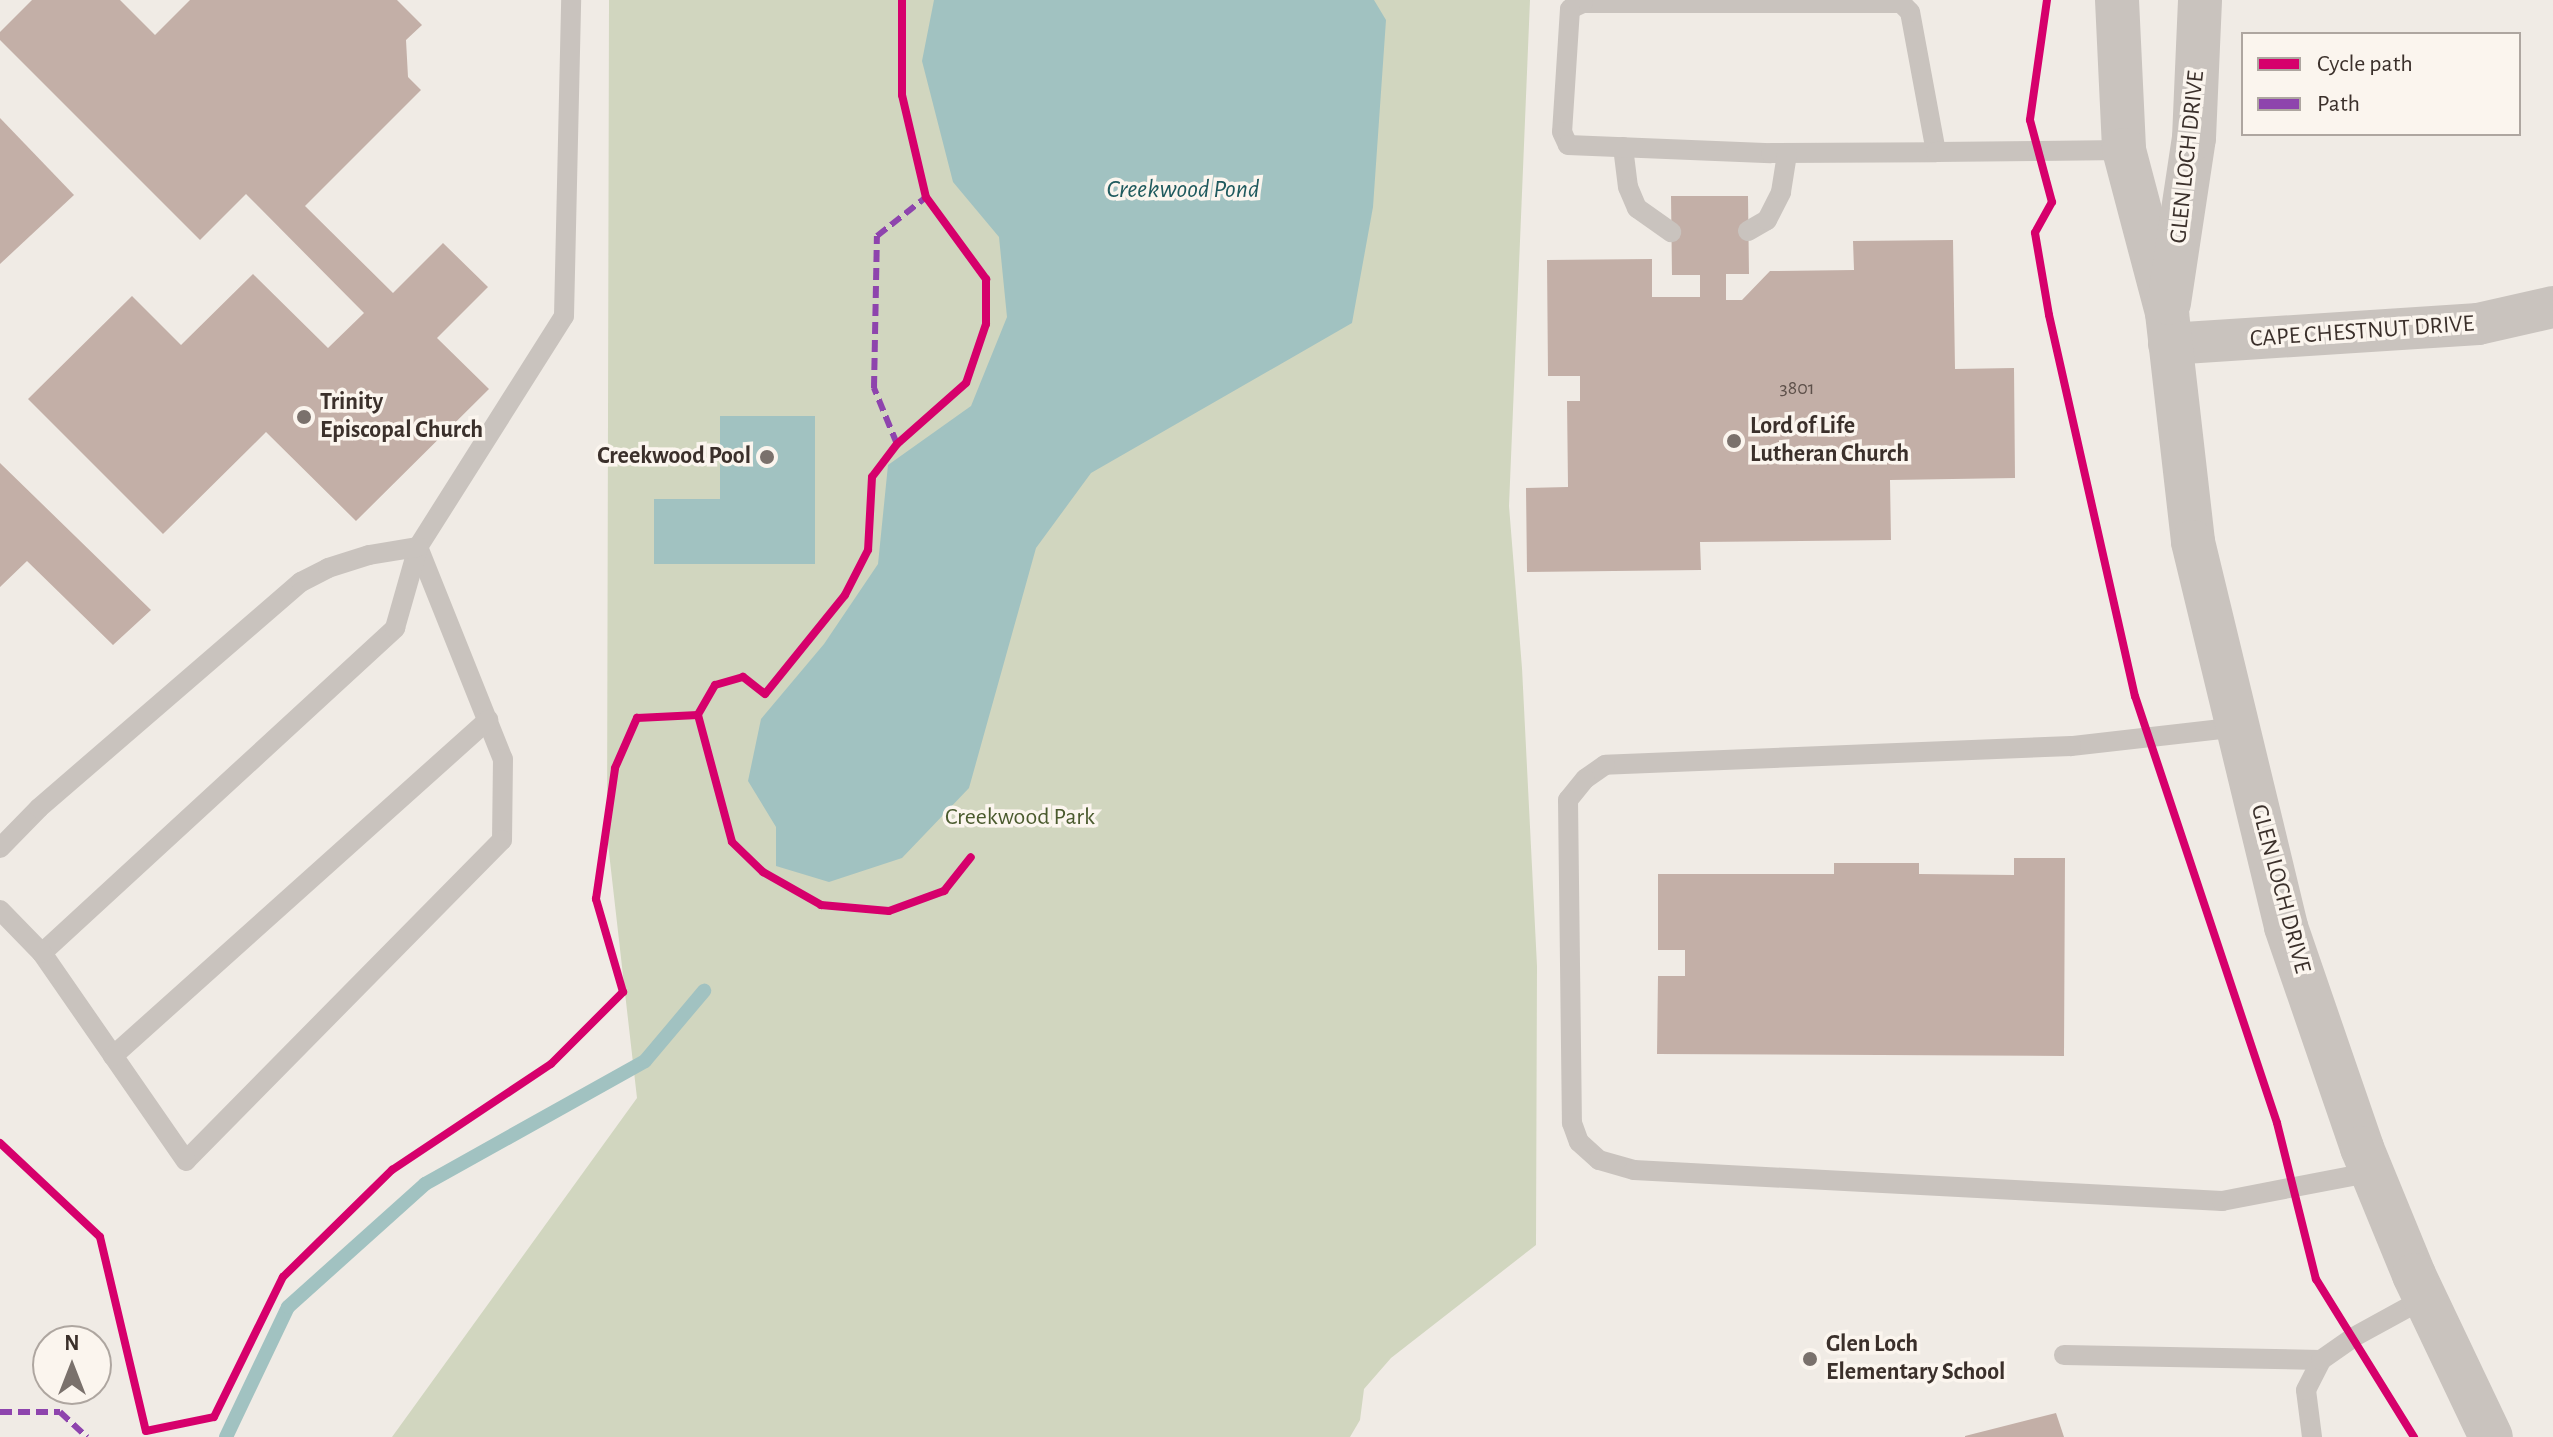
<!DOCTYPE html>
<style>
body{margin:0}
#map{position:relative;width:2553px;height:1437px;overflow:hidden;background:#f0ebe5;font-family:"Alegreya Sans",sans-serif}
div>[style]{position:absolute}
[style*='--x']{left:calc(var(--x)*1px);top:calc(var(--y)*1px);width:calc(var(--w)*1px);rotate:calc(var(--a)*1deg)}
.green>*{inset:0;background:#d1d6bf}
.water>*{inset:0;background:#a1c2c1}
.stream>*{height:14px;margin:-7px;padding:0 7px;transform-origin:7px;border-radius:7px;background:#a1c2c1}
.building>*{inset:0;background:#c3afa7}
.service>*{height:20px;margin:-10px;padding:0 10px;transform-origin:10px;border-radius:10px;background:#c9c3be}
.minor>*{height:42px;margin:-21px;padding:0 21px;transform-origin:21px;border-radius:21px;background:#c9c3be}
.tertiary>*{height:44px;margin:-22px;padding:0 22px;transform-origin:22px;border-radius:22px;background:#c9c3be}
.quiet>*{height:6px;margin-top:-3px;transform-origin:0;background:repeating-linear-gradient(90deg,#8e44ad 0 12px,transparent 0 18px)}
.cycleway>*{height:8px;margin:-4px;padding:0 4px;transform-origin:4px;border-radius:4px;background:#d6006c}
.dots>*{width:22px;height:22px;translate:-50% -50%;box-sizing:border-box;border:4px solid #fbf5ee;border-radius:50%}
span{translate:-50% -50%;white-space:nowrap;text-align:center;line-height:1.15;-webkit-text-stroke:7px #fbf5ee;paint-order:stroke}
.number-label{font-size:20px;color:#5d504a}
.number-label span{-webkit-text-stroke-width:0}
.street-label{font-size:24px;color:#3b302b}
.poi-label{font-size:24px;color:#3b302b;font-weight:700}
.left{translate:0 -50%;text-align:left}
.right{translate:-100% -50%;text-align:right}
.park-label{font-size:24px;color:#4a5a2e}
.water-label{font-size:26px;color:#1f5a5e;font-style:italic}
.legend{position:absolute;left:2241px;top:32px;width:280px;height:104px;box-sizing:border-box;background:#fbf5ee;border:2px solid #aea6a0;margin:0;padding:10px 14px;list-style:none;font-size:24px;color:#3b302b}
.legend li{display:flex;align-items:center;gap:16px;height:40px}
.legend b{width:40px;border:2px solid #aea6a0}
.north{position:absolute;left:32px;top:1325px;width:80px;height:80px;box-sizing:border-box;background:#fbf5ee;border:2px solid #aea6a0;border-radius:50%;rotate:0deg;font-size:22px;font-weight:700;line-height:32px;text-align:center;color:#3b302b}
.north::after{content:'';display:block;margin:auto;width:28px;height:36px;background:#7a716c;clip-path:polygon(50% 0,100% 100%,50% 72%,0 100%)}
</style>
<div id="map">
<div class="green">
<div style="clip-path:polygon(609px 0,1530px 0,1509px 506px,1522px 668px,1537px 966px,1536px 1245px,1391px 1358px,1364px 1389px,1360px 1420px,1350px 1437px,392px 1437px,637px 1098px,607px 835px)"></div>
</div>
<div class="water">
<div style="clip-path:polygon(934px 0,1374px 0,1386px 20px,1373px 207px,1352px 323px,1091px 473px,1036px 548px,969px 788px,902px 858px,829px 882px,776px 866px,776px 827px,748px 781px,761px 719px,824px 644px,878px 564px,888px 465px,971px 406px,1007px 317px,999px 237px,953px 182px,922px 61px)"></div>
<div style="clip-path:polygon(720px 416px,815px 416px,815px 564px,654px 564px,654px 499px,720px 499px)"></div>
</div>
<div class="stream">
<div style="--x:226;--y:1437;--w:144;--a:-64.5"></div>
<div style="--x:288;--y:1307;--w:184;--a:-41.9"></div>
<div style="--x:425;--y:1184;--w:252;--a:-29.2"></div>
<div style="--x:645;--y:1061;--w:92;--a:-49.9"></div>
</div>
<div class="building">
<div style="clip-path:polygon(32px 0,120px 0,155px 35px,190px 0,397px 0,422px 25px,406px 40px,408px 77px,421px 90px,305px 206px,393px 293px,443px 243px,488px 287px,437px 338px,489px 389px,356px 521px,266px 432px,163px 534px,28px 399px,132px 296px,181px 345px,253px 274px,328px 348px,364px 313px,246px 194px,200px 240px,0 40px,0 32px)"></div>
<div style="clip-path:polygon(0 118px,74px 195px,0 264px)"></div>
<div style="clip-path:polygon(1671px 196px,1748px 196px,1749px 274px,1726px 274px,1726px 300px,1742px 300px,1770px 271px,1854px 270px,1853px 241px,1953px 240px,1955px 369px,2014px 368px,2015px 478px,1890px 480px,1891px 540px,1700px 542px,1701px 570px,1527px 572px,1526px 488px,1568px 487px,1567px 401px,1580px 401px,1580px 376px,1548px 376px,1547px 260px,1652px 259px,1652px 297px,1700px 297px,1700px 275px,1672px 275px)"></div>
<div style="clip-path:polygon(0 463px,151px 610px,113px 645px,27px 561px,0 587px)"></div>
<div style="clip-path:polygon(2014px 858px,2065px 858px,2064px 1056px,1657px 1054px,1658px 976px,1685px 976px,1685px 950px,1658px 950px,1658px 874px,1834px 874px,1834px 863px,1919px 863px,1919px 874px,2014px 875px)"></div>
<div style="clip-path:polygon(2056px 1413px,2064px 1437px,1965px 1437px,1965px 1436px)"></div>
</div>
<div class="service">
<div style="--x:1623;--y:147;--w:40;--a:82.9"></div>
<div style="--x:1628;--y:187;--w:23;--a:67"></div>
<div style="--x:1637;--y:208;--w:42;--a:35.2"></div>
<div style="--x:1936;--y:152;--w:142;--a:-100.5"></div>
<div style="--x:1910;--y:12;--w:13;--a:-135"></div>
<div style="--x:1901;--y:3;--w:318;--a:180"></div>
<div style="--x:1583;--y:3;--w:14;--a:155"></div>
<div style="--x:1570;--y:9;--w:123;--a:93.7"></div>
<div style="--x:1562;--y:132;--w:14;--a:65"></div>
<div style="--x:1568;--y:145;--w:203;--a:2.3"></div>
<div style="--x:1771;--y:153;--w:165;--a:-0.3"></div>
<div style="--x:1936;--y:152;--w:102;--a:-0.6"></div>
<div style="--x:2038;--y:151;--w:86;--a:-0.7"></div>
<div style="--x:1748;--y:231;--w:22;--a:-30"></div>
<div style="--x:1767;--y:220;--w:31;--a:-63"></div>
<div style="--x:1781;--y:192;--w:39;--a:-81"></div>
<div style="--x:418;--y:547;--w:228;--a:68.2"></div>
<div style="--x:503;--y:759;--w:81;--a:90.7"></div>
<div style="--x:502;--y:840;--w:450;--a:134.6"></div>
<div style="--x:186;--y:1161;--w:253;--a:-124.7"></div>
<div style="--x:42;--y:953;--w:480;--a:-42.6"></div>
<div style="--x:395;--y:628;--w:84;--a:-74.1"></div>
<div style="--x:418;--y:547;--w:273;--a:-57.7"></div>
<div style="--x:564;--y:316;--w:316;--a:-88.7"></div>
<div style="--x:2239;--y:727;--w:169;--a:173.5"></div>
<div style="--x:2071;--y:746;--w:466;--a:177.7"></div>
<div style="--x:1605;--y:765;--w:24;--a:145"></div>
<div style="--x:1585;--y:779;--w:27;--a:129"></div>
<div style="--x:1568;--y:800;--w:323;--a:89.3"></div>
<div style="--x:1572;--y:1123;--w:20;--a:70"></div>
<div style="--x:1579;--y:1142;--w:27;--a:42"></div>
<div style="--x:1599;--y:1160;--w:36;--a:16"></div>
<div style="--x:1634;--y:1170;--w:589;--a:3.02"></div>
<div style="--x:2222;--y:1201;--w:153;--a:-10.9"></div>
<div style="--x:0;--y:848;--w:56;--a:-45.7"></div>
<div style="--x:39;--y:808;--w:346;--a:-40.8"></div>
<div style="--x:301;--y:582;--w:30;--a:-27"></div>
<div style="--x:328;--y:568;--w:43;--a:-17.6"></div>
<div style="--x:369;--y:555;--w:50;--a:-9.3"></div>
<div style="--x:0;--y:910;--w:60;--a:45.7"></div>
<div style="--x:113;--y:1056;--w:504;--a:-41.86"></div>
<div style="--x:2064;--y:1355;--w:257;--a:1.1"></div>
<div style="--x:2312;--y:1437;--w:47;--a:-97.3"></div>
<div style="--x:2306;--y:1390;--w:34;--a:-63"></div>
<div style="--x:2321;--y:1360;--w:38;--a:-35"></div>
<div style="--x:2352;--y:1338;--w:83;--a:-28.7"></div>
</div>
<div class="minor">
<div style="--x:2169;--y:344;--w:310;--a:-3.7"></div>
<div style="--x:2478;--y:324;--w:77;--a:-12.8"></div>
</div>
<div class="tertiary">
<div style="--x:2117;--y:0;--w:150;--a:87.3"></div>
<div style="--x:2124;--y:150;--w:169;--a:75.2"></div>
<div style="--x:2167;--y:313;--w:230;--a:83.5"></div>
<div style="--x:2193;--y:542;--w:396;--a:76.4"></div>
<div style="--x:2286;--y:927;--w:234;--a:71"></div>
<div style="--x:2362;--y:1148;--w:137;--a:67.7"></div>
<div style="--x:2414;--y:1275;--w:179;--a:64.6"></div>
<div style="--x:2169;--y:303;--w:167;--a:-81.4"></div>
<div style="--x:2194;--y:138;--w:138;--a:-87.5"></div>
</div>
<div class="quiet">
<div style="--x:897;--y:444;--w:61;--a:-112.3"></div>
<div style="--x:874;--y:388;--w:152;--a:-88.9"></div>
<div style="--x:877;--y:236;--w:63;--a:-38.5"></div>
<div style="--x:0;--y:1412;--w:60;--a:0"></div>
<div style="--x:60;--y:1412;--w:37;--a:43"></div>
</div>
<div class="cycleway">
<div style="--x:902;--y:0;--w:95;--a:90"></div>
<div style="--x:902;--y:95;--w:105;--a:76.8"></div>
<div style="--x:926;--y:197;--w:102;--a:53.8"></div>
<div style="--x:986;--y:279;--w:45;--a:90"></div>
<div style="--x:986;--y:324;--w:62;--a:108.7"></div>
<div style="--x:966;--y:383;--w:92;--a:138.5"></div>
<div style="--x:897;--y:444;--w:41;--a:127.1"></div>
<div style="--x:872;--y:477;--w:73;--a:93.1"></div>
<div style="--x:868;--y:550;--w:51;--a:117.1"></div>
<div style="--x:845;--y:595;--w:127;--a:128.9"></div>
<div style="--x:765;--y:694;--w:28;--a:-142"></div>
<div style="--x:743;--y:677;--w:29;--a:164"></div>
<div style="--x:715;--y:685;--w:34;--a:120"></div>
<div style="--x:698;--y:715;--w:131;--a:75"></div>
<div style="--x:732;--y:842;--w:43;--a:44.1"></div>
<div style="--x:763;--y:872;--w:67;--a:29.6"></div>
<div style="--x:821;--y:905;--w:68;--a:5"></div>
<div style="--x:889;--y:911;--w:59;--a:-20"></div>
<div style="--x:944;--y:891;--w:43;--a:-51.5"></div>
<div style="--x:2047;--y:0;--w:121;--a:98.1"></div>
<div style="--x:2030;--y:120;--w:85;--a:75"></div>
<div style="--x:2052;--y:202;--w:35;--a:119"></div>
<div style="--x:2035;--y:233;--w:83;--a:80.3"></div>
<div style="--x:2049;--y:315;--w:391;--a:77.3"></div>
<div style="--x:2135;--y:696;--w:450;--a:71.6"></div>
<div style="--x:2277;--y:1123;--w:161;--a:76"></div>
<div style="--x:2316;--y:1279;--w:186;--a:58.2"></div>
<div style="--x:0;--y:1143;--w:137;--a:43.2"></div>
<div style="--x:100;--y:1237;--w:199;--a:76.7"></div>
<div style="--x:146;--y:1431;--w:69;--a:-11.6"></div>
<div style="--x:214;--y:1417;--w:156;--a:-63.8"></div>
<div style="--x:283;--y:1277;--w:153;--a:-44.5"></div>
<div style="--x:392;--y:1170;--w:191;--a:-33.7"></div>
<div style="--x:551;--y:1064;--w:102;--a:-45"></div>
<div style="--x:623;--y:992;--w:97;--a:-106.2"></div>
<div style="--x:596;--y:899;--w:132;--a:-81.7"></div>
<div style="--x:615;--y:768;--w:55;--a:-66.3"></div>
<div style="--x:637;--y:718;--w:61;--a:-2.8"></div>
</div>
<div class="dots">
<div style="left:304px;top:417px;background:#7a716c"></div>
<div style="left:1734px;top:441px;background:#7a716c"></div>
<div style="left:767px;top:457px;background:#7a716c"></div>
<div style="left:1810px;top:1359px;background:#7a716c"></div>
</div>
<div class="number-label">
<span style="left:1797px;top:388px">3801</span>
</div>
<div class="street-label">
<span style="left:2188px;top:157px;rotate:-84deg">GLEN LOCH DRIVE</span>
<span style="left:2362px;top:332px;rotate:-4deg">CAPE CHESTNUT DRIVE</span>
<span style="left:2280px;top:889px;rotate:75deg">GLEN LOCH DRIVE</span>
</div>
<div class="poi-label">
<span class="left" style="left:320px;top:417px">Trinity<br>Episcopal Church</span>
<span class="left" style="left:1750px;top:441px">Lord of Life<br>Lutheran Church</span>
<span class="right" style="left:751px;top:457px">Creekwood Pool</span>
<span class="left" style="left:1826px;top:1359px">Glen Loch<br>Elementary School</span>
</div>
<div class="park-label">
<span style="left:1020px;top:818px">Creekwood Park</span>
</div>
<div class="water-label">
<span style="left:1183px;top:190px">Creekwood Pond</span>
</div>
<ul class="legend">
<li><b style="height:10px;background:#d6006c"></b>Cycle path</li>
<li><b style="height:10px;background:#8e44ad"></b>Path</li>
</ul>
<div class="north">N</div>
</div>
